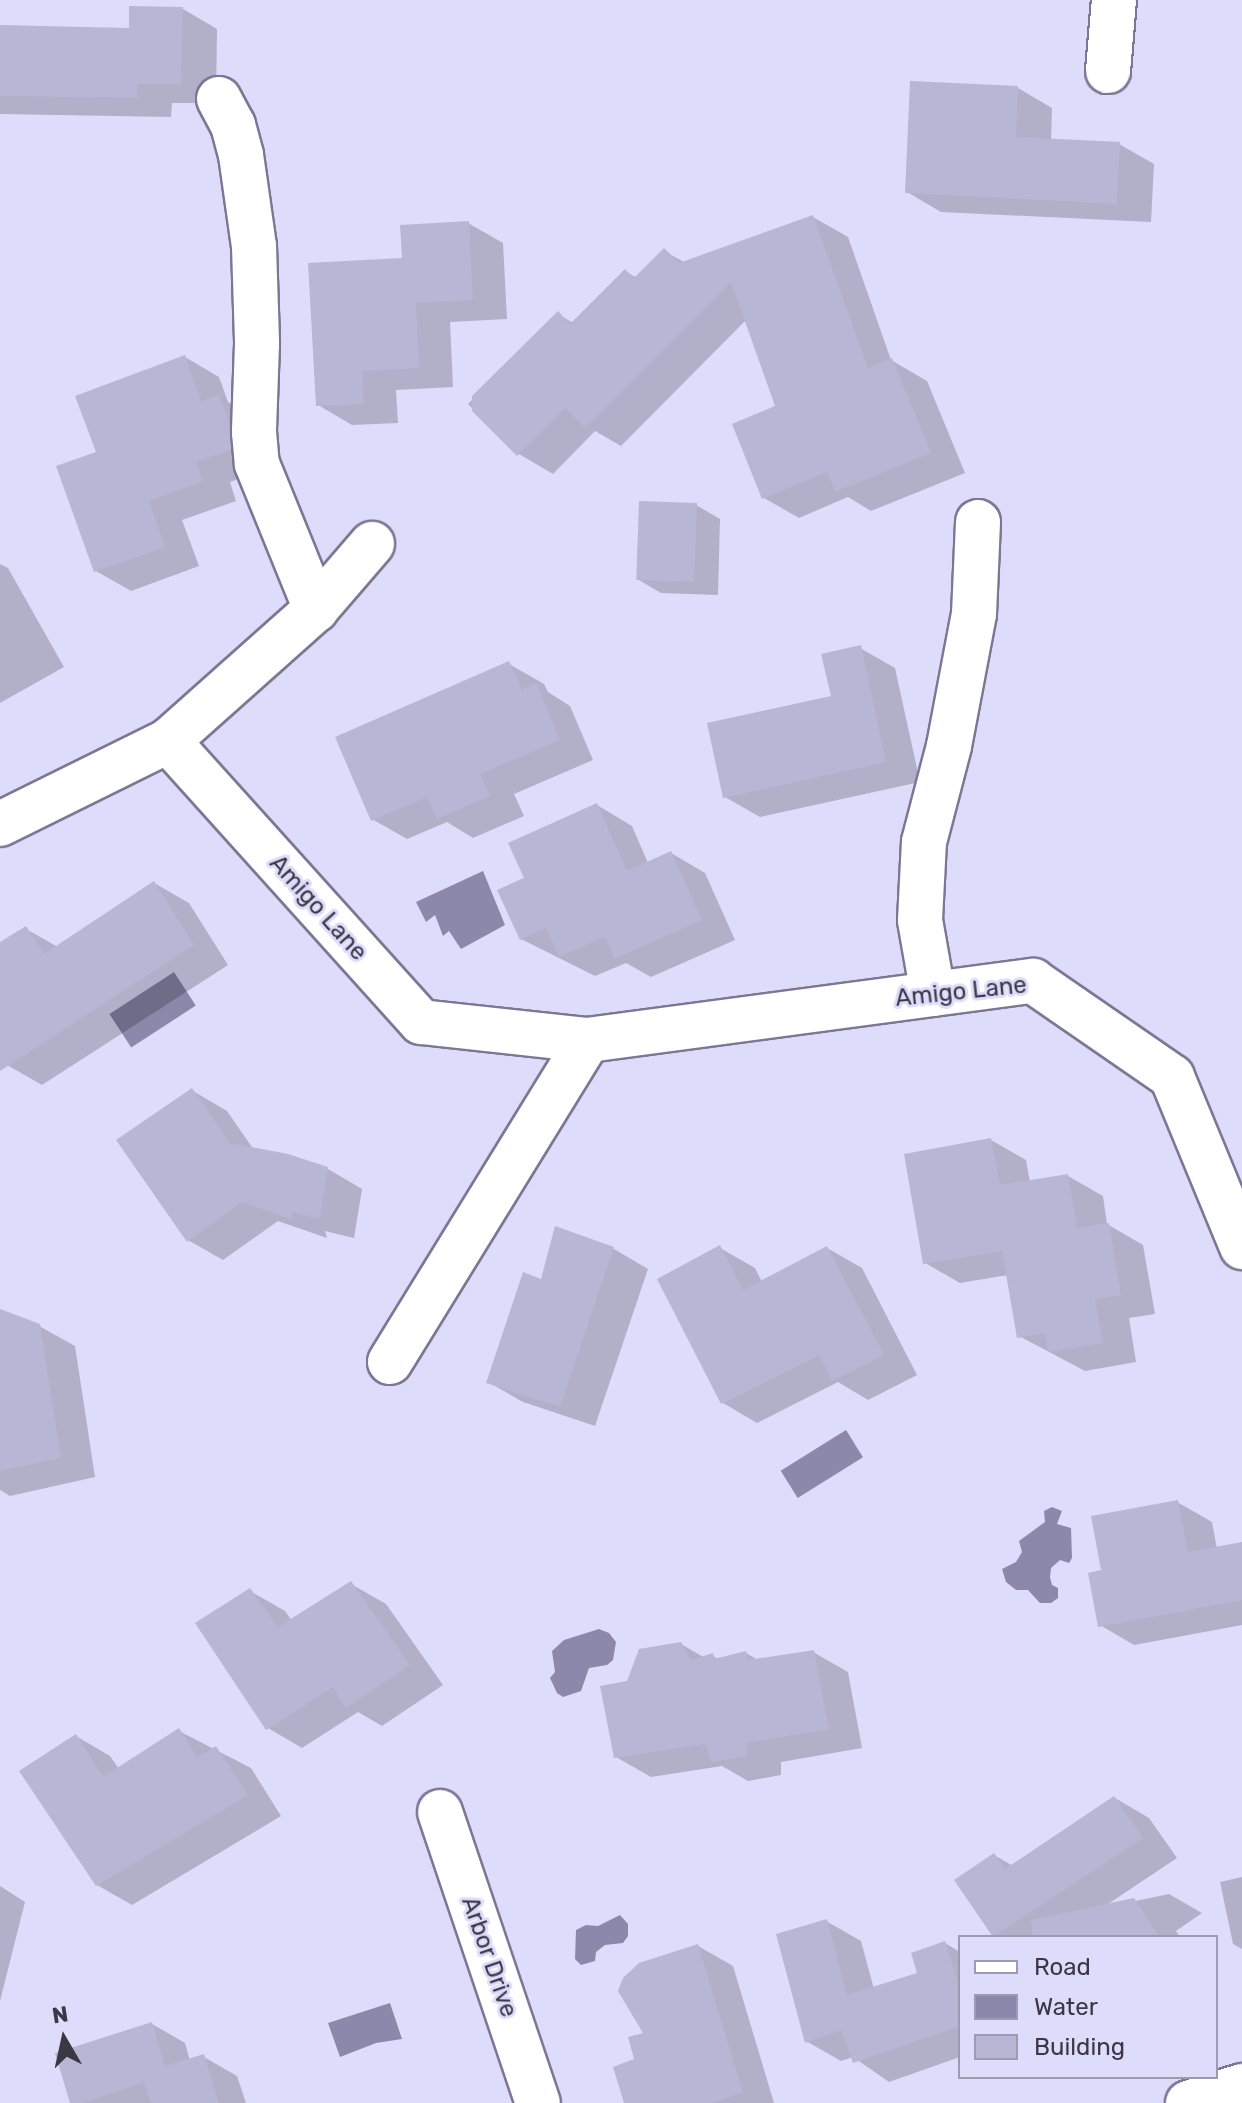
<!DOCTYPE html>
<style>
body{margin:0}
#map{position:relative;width:1242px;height:2103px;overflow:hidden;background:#dedcfb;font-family:Rubik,sans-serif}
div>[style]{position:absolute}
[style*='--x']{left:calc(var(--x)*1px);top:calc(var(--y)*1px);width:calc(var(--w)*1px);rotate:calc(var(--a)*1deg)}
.water>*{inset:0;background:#8b88ab;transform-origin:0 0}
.shadow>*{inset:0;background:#0003}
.building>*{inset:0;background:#b7b6d4;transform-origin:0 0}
.roads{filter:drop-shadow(2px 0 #7a7894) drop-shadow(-2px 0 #7a7894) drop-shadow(0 2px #7a7894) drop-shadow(0 -2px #7a7894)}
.minor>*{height:44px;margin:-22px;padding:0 22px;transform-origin:22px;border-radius:22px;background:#fff}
span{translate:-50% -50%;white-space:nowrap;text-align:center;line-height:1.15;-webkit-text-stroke:6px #dedcfb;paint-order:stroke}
.street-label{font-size:24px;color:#393844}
.legend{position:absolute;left:958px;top:1935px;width:260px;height:144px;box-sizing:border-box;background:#dedcfb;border:2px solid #9c9ab2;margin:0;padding:10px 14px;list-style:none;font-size:24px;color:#393844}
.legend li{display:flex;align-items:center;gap:16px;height:40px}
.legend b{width:40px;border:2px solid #9c9ab2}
.north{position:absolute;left:24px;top:1999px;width:80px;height:80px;-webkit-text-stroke:6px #dedcfb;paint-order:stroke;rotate:351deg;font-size:22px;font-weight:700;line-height:32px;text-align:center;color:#393844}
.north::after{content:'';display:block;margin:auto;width:28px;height:36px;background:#393844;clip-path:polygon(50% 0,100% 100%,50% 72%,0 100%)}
</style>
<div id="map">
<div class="water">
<div style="clip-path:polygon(483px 871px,505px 925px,461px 949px,449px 931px,443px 936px,435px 915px,426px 922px,416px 902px)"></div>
<div style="left:174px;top:972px;width:40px;height:77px;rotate:57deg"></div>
<div style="left:846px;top:1430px;width:32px;height:77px;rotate:58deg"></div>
<div style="clip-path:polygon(1052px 1507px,1062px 1511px,1057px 1524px,1071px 1528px,1072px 1558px,1069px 1563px,1060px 1560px,1051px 1568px,1050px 1577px,1052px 1585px,1058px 1588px,1058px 1598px,1051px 1603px,1040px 1603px,1028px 1590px,1016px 1590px,1006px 1582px,1002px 1569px,1016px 1562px,1022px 1552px,1019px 1541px,1045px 1522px,1044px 1511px)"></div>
<div style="clip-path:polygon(599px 1629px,609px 1633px,616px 1642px,613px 1660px,607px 1665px,589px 1668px,581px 1691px,563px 1697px,557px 1693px,550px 1678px,555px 1672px,552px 1651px,564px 1640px)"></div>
<div style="clip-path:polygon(620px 1915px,628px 1924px,628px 1936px,623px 1943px,605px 1945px,596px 1952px,595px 1961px,581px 1965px,575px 1959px,576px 1930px,586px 1925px,598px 1926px)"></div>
<div style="clip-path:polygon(390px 2003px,402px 2039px,376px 2043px,340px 2057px,328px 2023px)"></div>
</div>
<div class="shadow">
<div style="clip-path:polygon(183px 9px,217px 29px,216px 103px,172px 103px,171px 117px,0 114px,0 27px,131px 30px)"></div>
<div style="clip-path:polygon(1018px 88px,1052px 108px,1051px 141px,1119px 144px,1154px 164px,1151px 222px,941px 212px,907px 192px)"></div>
<div style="clip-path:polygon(813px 217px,848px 237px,891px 360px,927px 381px,965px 473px,871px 511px,848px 497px,799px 518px,764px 498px,777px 407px,746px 320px,621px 446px,595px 431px,553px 474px,519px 454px,468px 404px,558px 314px,573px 323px,625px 271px,637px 278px,664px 251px,686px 263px)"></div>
<div style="clip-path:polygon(468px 223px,503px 243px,507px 319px,450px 322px,453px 387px,396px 390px,398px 423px,352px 425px,318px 405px,404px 260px)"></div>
<div style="clip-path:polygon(185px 357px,219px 377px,228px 402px,254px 417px,265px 469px,230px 482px,236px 501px,182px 520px,199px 566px,131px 591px,96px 571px,98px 453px)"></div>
<div style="clip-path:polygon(696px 505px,720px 519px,718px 595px,661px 593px,637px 579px)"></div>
<div style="clip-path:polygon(0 564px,8px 568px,64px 667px,0 703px)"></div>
<div style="clip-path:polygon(860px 648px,895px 668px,920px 782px,760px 817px,725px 797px,833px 698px)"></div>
<div style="clip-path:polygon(509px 664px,544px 684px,548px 692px,570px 706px,593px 760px,514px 794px,524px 816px,473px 838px,447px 822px,407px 839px,372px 819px)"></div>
<div style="clip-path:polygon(597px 805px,632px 826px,648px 863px,671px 853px,705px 873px,735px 940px,651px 977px,626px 963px,595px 976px,521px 939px,526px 879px)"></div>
<div style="clip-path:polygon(154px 883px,189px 903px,228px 965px,42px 1085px,7px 1065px,0 1053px,0 944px,26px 929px,58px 947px)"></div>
<div style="clip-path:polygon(193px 1091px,227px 1111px,254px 1150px,328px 1169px,362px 1189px,354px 1238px,325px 1231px,327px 1238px,278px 1221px,223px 1260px,188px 1240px)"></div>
<div style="clip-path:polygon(991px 1140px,1026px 1160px,1030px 1182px,1068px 1176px,1103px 1196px,1107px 1224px,1143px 1245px,1155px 1314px,1129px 1318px,1136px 1362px,1085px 1371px,1019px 1336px,1008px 1275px,960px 1283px,925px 1263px)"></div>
<div style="clip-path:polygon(556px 1229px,614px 1249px,648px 1269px,595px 1426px,523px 1402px,488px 1382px,543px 1281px)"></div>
<div style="clip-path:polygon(720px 1248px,755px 1268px,762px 1282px,827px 1248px,862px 1268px,917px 1375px,868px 1400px,838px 1382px,757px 1423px,723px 1403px)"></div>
<div style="clip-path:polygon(0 1311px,39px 1326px,75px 1346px,95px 1477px,10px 1496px,0 1490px)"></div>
<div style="clip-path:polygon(1177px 1502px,1212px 1522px,1217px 1549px,1242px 1544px,1242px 1625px,1134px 1645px,1100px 1625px,1104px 1572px)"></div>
<div style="clip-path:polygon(351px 1584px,386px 1604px,443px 1685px,382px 1726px,358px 1712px,302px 1748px,268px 1728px,250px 1591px,285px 1611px,292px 1621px)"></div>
<div style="clip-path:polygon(681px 1644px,705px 1658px,713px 1656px,720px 1660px,746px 1653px,758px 1660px,813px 1652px,848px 1672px,862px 1748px,781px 1762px,781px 1775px,748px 1781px,722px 1766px,651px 1777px,616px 1757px,628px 1683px)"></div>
<div style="clip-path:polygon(179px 1731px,251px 1768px,281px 1816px,132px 1905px,97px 1885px,76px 1736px,110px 1756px,119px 1769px)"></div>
<div style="clip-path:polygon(1115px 1798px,1149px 1818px,1177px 1858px,1102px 1908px,1169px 1894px,1202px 1913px,1176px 1931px,1180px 1937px,995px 1937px,957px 1880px,994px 1855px,1013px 1866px)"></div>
<div style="clip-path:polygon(1242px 1877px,1242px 1949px,1233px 1944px,1220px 1882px)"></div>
<div style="clip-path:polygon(0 1886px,25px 1902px,0 2001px)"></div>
<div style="clip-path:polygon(826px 1921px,861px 1941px,874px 1989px,919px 1975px,945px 1943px,960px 1952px,960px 2057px,889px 2082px,853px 2057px,841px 2061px,806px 2041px)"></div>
<div style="clip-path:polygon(698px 1946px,733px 1966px,774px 2103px,626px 2103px,646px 2034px)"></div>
<div style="clip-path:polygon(152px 2024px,185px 2043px,190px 2061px,204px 2057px,237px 2076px,246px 2103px,72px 2103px)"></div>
</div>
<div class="building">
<div style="clip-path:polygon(129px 6px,183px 7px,181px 84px,137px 84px,137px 98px,0 96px,0 25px,129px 28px)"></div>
<div style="clip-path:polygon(910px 81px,1018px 86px,1016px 137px,1120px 142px,1117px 204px,905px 193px)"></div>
<div style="clip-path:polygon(813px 215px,868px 368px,892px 358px,931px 453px,835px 492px,827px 472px,762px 499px,732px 424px,775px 406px,731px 282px,585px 428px,565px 408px,517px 456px,472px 411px,472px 396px,558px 311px,570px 324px,625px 269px,634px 278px,664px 248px,679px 263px)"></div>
<div style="clip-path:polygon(469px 221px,473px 300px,416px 303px,419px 368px,362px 371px,364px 404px,316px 406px,308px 263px,402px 258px,400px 225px)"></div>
<div style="clip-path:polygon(185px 355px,201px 401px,219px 395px,229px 422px,231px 450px,196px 462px,203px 481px,149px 501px,165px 547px,94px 572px,56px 466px,96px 452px,75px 396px)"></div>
<div style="left:639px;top:501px;width:58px;height:79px;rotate:2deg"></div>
<div style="clip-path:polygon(861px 645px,886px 762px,723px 798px,707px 723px,831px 696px,821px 654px)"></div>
<div style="clip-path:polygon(509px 661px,522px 690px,536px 683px,560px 740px,480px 774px,490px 796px,437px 819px,427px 797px,371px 821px,335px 737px)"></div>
<div style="clip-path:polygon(597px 803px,627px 871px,671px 851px,702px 920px,615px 959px,605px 937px,559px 957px,546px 928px,520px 940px,497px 890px,524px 878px,508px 843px)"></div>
<div style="clip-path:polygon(154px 881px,194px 945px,0 1071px,0 942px,26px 926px,44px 954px)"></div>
<div style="clip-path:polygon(192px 1088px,230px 1143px,288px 1154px,328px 1167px,320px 1219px,292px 1212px,293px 1220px,242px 1202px,187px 1242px,116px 1140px)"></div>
<div style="clip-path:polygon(991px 1138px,1000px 1185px,1068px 1174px,1077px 1228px,1109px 1223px,1121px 1295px,1095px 1299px,1103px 1343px,1048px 1352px,1045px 1333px,1017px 1338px,1002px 1251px,923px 1264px,904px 1154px)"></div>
<div style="clip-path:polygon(555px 1226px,614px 1247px,560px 1407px,486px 1383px,523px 1272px,541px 1279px)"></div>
<div style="clip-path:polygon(720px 1245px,743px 1290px,827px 1246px,884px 1355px,832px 1381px,819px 1355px,721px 1404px,657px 1279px)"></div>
<div style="clip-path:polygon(0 1309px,40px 1324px,61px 1458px,0 1471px)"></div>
<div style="clip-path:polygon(1178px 1500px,1188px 1552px,1242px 1542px,1242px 1600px,1098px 1627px,1088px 1573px,1101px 1570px,1091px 1516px)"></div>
<div style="clip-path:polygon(351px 1581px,410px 1665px,346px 1708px,333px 1687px,266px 1730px,195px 1623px,250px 1588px,278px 1627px)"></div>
<div style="clip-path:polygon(681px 1642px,691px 1660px,713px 1653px,714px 1659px,746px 1651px,748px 1660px,814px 1650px,829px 1729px,747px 1743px,747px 1756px,712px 1762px,705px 1744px,614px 1758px,600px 1686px,627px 1681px,639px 1649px)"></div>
<div style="clip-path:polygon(179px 1728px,197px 1758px,216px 1746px,248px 1795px,96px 1886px,19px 1771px,76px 1734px,103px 1777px)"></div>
<div style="clip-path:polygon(1114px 1796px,1143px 1838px,993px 1937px,954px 1880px,994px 1853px,1005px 1869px)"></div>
<div style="clip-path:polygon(1134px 1898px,1160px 1937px,1033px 1937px,1031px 1920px)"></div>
<div style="clip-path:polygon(827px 1919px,847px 1995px,917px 1973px,911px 1953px,945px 1941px,960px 1989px,960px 2026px,853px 2063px,841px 2030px,805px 2043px,776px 1934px)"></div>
<div style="clip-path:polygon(698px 1944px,743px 2092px,712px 2103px,624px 2103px,613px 2067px,634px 2059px,628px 2037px,643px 2033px,618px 1991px,623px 1978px,639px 1963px)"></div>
<div style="clip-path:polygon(152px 2022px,165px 2066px,204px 2054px,219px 2103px,151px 2103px,144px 2082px,83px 2103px,70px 2103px,55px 2053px)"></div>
</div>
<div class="roads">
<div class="minor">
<div style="--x:1108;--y:71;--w:71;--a:-85.2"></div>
<div style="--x:219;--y:99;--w:30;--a:62"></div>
<div style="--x:233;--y:125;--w:31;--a:75"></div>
<div style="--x:241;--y:155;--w:92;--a:81.9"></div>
<div style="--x:254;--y:246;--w:98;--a:88.2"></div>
<div style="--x:257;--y:344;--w:88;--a:92"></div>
<div style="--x:254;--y:432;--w:32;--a:85"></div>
<div style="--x:257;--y:464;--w:157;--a:67.9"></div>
<div style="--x:168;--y:741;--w:378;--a:48"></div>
<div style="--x:421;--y:1022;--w:168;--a:6.2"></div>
<div style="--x:588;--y:1040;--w:378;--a:121.6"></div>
<div style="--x:0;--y:824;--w:187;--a:-26.3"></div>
<div style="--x:168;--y:741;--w:198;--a:-41.7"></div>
<div style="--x:316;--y:609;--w:86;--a:-49.3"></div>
<div style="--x:933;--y:994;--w:75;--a:-100"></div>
<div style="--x:920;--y:920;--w:78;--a:-87.1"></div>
<div style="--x:924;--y:842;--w:99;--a:-75.4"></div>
<div style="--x:949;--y:746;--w:134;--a:-79.3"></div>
<div style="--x:974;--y:614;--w:92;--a:-87.5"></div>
<div style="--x:588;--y:1040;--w:449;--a:-7.6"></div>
<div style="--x:1033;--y:981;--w:169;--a:34.6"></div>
<div style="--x:1172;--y:1077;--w:184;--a:67.6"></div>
<div style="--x:440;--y:1812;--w:307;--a:71.4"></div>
<div style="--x:1188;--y:2103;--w:57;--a:-17.5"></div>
</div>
</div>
<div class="street-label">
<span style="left:318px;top:908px;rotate:48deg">Amigo Lane</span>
<span style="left:961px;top:992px;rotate:-6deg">Amigo Lane</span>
<span style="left:489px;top:1957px;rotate:71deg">Arbor Drive</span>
</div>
<ul class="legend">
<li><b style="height:10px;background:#fff"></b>Road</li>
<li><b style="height:22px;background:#8b88ab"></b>Water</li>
<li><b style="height:22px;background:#b7b6d4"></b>Building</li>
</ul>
<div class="north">N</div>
</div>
